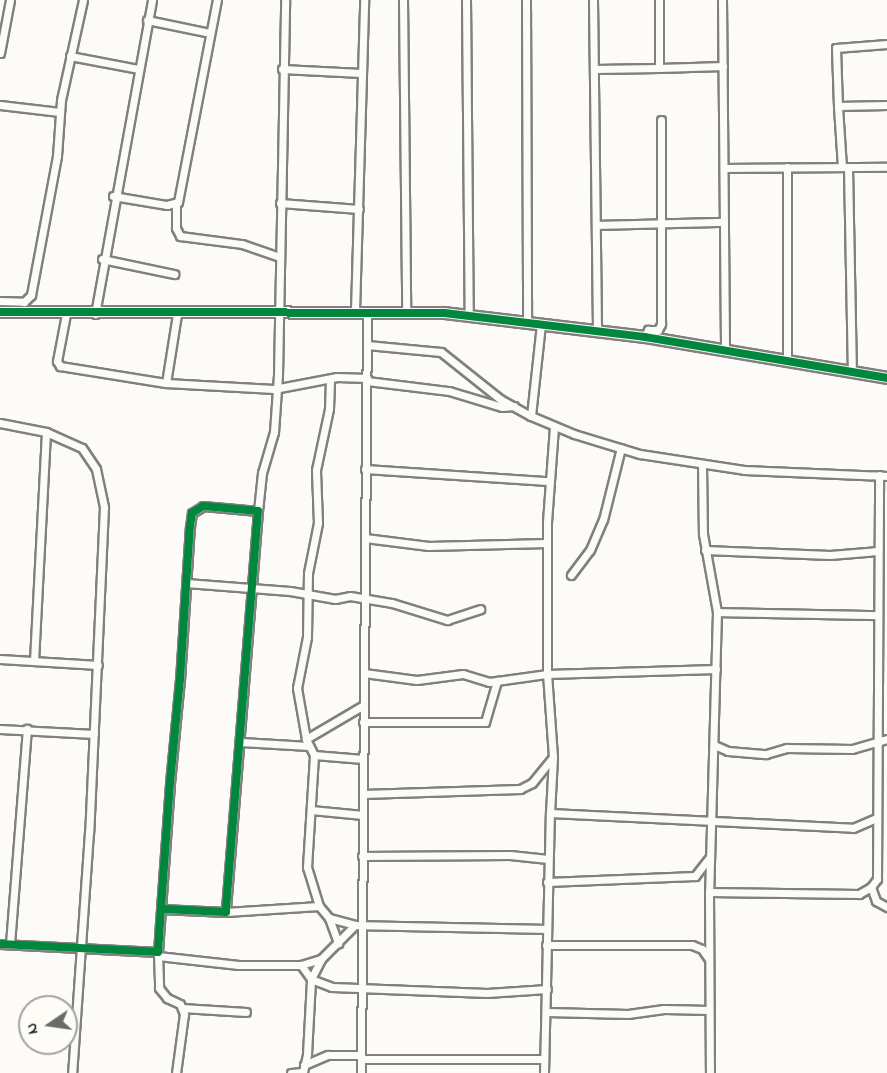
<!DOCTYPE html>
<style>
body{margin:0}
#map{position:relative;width:887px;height:1073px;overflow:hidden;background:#fcfbf8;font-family:"Indie Flower",sans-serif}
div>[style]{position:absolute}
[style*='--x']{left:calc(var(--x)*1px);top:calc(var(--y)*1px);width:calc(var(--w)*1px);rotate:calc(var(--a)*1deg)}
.roads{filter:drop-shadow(2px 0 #81807f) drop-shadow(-2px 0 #81807f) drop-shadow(0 2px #81807f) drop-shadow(0 -2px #81807f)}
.street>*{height:7px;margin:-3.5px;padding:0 3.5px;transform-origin:3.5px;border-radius:3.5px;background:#fbfbf9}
.secondary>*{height:10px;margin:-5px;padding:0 5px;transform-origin:5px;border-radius:5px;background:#fbfbf9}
.cycleway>*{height:8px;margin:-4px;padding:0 4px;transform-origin:4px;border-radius:4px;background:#00873e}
span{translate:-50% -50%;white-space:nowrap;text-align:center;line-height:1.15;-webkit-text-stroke:4.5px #fdfcf7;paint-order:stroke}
.north{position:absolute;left:18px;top:995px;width:60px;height:60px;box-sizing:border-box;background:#fdfcf7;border:2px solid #a3a29f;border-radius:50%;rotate:257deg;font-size:16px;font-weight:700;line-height:24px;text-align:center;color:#1c1c1c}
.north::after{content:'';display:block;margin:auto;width:21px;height:27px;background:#6a6a69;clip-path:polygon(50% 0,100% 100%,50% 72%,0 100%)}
</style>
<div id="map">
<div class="roads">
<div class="street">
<div style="--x:403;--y:0;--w:311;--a:89.4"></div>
<div style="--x:466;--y:0;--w:315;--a:89.5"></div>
<div style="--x:526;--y:0;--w:322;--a:89.8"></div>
<div style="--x:593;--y:0;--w:330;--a:89.3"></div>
<div style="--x:722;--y:0;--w:349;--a:89.5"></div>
<div style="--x:147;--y:20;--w:64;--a:11.7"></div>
<div style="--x:0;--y:53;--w:54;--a:-79.3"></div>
<div style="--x:70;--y:56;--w:69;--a:10.8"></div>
<div style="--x:659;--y:68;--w:64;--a:-1.8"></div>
<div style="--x:282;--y:69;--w:79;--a:2.9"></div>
<div style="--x:595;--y:69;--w:64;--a:-0.9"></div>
<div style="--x:659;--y:68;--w:68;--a:-90"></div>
<div style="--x:0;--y:105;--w:60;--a:6.7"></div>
<div style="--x:838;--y:106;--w:58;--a:-92"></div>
<div style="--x:836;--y:48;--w:51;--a:-4.5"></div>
<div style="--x:787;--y:167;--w:192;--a:90"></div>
<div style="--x:842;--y:167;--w:61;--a:-93.8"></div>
<div style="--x:838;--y:106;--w:49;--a:-1.2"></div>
<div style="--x:848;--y:167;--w:204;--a:88.9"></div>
<div style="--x:725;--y:168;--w:162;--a:-0.4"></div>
<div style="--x:113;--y:196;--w:55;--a:9.5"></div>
<div style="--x:167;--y:205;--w:11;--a:-15"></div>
<div style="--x:178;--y:202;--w:206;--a:-79.1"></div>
<div style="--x:280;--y:203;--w:79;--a:4.3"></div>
<div style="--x:176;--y:204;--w:24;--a:90"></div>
<div style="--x:176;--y:228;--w:9;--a:63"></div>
<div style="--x:180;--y:236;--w:63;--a:7.4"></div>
<div style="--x:242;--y:244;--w:39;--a:19"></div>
<div style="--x:598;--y:225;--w:126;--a:-1.4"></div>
<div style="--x:102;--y:259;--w:74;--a:11.8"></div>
<div style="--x:0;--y:301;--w:24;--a:2"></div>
<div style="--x:24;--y:302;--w:10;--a:-45"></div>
<div style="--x:31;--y:295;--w:141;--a:-79.4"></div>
<div style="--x:57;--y:156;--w:56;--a:-85.9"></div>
<div style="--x:61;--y:100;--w:102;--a:-77.6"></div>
<div style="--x:355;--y:311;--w:311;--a:-88.3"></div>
<div style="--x:66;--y:314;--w:48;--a:100.8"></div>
<div style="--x:57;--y:361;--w:6;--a:59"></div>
<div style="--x:60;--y:366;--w:107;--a:9.1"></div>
<div style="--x:166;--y:383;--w:108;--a:3.2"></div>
<div style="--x:274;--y:389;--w:64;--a:-10.8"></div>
<div style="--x:337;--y:377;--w:30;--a:2"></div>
<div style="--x:95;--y:314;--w:319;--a:-79.7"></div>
<div style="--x:645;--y:337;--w:8;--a:-67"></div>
<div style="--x:648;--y:330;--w:10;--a:0"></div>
<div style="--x:658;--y:330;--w:7;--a:-63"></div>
<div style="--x:661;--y:324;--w:204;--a:-90"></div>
<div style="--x:367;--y:345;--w:74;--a:5.4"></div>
<div style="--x:441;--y:352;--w:75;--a:38.5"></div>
<div style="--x:500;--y:399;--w:35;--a:29"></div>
<div style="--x:531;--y:416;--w:47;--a:22.7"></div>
<div style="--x:574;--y:434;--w:69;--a:16.9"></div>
<div style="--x:640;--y:454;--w:105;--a:8.7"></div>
<div style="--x:744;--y:470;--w:143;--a:2.4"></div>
<div style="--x:367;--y:381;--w:83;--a:7"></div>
<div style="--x:449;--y:391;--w:55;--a:16.8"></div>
<div style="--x:502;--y:407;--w:12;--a:-5"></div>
<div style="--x:166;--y:383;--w:70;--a:-80.9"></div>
<div style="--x:531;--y:416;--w:93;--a:-83.8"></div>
<div style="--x:0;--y:423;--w:47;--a:11.1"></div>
<div style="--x:46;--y:432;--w:39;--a:24"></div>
<div style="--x:82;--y:448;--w:25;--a:56"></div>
<div style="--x:96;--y:469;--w:39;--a:78"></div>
<div style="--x:104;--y:507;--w:325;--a:92.6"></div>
<div style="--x:89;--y:832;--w:242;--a:94"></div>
<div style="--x:702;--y:465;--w:69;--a:89.2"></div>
<div style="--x:703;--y:534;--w:79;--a:79.8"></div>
<div style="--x:717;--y:612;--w:280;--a:91.6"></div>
<div style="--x:709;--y:892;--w:181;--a:89.7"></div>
<div style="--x:365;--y:469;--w:183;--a:3.8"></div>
<div style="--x:258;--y:511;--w:38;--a:-84"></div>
<div style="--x:262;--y:473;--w:43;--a:-73.7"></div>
<div style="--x:274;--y:432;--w:57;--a:-86"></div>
<div style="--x:278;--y:375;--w:375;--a:-88.9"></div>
<div style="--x:365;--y:538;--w:64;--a:7.2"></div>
<div style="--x:428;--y:546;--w:119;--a:-1.4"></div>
<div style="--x:705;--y:550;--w:125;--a:2.3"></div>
<div style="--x:830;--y:555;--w:48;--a:-4.8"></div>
<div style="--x:571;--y:575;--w:31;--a:-53"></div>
<div style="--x:590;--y:550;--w:33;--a:-67"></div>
<div style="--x:603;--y:520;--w:74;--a:-76"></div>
<div style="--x:186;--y:583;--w:104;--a:4.4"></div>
<div style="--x:290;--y:591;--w:46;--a:10.1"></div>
<div style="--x:335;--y:599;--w:15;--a:-11"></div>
<div style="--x:350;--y:596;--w:43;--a:9.5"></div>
<div style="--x:392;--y:603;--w:58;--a:17.2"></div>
<div style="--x:447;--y:620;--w:35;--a:-18"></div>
<div style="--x:717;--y:612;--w:161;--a:1.1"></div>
<div style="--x:0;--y:659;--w:98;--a:3.5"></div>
<div style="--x:34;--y:661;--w:229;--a:-87"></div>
<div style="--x:364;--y:673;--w:53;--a:7.5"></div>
<div style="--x:417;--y:680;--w:46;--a:-7.4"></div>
<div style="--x:463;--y:674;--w:27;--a:17"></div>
<div style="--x:489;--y:682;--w:59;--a:-7.9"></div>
<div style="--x:547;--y:674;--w:169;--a:-1.7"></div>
<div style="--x:363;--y:722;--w:122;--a:0"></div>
<div style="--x:485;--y:722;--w:43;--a:-73.7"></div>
<div style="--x:0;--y:729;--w:94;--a:3"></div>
<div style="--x:306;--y:739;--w:67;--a:-30.4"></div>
<div style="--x:241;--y:742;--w:68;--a:3.4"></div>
<div style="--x:714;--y:745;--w:15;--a:23"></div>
<div style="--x:728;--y:751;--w:38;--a:5"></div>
<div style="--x:766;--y:754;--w:22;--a:-16"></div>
<div style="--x:787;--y:748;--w:65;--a:0.9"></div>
<div style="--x:852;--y:749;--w:36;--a:-16"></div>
<div style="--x:314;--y:755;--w:18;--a:-117"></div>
<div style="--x:306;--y:739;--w:52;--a:-100"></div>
<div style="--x:297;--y:688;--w:52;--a:-78.9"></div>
<div style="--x:307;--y:637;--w:64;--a:-89.1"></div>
<div style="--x:308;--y:573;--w:51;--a:-78.7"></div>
<div style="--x:318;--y:523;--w:53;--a:-92.2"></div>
<div style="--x:316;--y:470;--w:62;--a:-78"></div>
<div style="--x:329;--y:409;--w:30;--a:-88"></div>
<div style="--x:363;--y:794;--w:157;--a:-1.8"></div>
<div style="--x:520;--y:789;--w:13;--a:-27"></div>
<div style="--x:532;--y:783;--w:33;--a:-51"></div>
<div style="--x:311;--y:810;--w:52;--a:5.5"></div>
<div style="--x:550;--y:813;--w:56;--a:-86.9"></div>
<div style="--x:553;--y:757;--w:83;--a:-94.1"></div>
<div style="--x:547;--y:674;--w:152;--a:-90"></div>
<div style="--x:547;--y:522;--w:96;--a:-85.8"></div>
<div style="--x:362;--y:856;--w:148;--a:-0.4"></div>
<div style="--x:510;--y:855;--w:38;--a:6"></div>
<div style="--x:547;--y:882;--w:148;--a:-2.3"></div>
<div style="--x:695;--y:876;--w:24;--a:-52"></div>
<div style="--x:871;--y:887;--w:15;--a:70"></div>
<div style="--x:876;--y:901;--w:13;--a:29"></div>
<div style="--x:709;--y:892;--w:150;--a:0.8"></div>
<div style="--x:859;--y:894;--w:14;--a:-30"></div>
<div style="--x:871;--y:887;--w:10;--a:-53"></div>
<div style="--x:877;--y:879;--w:404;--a:-89.7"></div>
<div style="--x:319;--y:906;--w:41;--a:-107.1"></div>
<div style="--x:307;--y:867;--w:112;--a:-86.4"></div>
<div style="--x:314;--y:755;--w:49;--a:4.7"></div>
<div style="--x:226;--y:912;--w:93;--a:-3.7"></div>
<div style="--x:319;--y:906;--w:16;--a:50"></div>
<div style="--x:329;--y:918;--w:27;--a:15"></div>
<div style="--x:329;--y:918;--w:27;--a:70"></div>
<div style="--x:0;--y:944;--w:158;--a:2.9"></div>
<div style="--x:158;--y:952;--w:15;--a:-86"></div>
<div style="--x:159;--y:937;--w:154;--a:-85.9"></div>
<div style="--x:170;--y:783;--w:103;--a:-84.5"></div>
<div style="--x:180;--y:680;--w:153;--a:-86.3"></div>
<div style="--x:190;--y:527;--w:14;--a:-82"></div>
<div style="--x:192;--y:513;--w:13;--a:-32"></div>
<div style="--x:203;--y:506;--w:55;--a:5.2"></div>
<div style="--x:258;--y:511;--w:402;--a:94.6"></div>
<div style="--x:226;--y:912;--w:65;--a:-177.4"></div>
<div style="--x:10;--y:944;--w:216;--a:-85.5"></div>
<div style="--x:546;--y:945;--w:146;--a:0"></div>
<div style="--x:692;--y:945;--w:11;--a:22"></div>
<div style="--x:702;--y:949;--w:11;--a:56"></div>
<div style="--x:158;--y:954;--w:34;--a:88"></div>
<div style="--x:159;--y:988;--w:13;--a:51"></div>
<div style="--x:167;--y:998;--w:14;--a:25"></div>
<div style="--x:180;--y:1004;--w:11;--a:68"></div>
<div style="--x:184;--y:1014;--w:60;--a:97.7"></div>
<div style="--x:158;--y:956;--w:81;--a:6.4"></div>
<div style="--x:238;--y:965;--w:63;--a:0"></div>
<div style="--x:301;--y:965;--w:21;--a:-17"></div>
<div style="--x:301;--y:965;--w:17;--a:54"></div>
<div style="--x:311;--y:979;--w:22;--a:21"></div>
<div style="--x:332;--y:987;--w:155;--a:2.2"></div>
<div style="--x:487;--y:993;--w:60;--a:-3.8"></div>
<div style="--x:182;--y:1008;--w:64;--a:3.6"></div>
<div style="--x:547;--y:1012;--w:81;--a:1.4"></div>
<div style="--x:628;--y:1014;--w:36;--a:-8"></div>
<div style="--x:664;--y:1009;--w:44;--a:1.3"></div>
<div style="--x:361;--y:1059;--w:183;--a:0"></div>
<div style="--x:304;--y:1065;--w:26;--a:-23"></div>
<div style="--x:328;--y:1055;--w:33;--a:0"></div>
<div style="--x:291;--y:1073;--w:12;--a:-5"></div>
<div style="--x:303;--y:1072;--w:18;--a:-77"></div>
<div style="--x:307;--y:1054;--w:75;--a:-86.9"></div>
<div style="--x:311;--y:979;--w:22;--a:-63"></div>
<div style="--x:321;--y:959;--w:48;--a:-45"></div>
<div style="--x:355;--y:925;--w:191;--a:1.2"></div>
<div style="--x:361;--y:1073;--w:762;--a:-89.55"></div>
<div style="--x:544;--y:1073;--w:260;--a:-88.7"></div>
<div style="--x:550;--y:813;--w:303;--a:2.8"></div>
<div style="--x:853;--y:828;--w:26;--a:-23"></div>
</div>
<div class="secondary">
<div style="--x:0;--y:312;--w:444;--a:0.1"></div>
<div style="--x:444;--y:313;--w:202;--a:6.8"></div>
<div style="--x:645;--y:337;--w:245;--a:9.6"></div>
</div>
</div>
<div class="cycleway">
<div style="--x:0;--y:312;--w:444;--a:0.1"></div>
<div style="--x:444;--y:313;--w:202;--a:6.8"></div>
<div style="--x:645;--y:337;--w:245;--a:9.6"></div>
<div style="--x:0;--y:944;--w:158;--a:2.9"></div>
<div style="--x:158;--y:952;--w:15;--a:-86"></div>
<div style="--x:159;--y:937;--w:154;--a:-85.9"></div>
<div style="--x:170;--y:783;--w:103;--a:-84.5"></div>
<div style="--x:180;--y:680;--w:153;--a:-86.3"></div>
<div style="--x:190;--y:527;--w:14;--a:-82"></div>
<div style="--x:192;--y:513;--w:13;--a:-32"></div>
<div style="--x:203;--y:506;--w:55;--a:5.2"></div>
<div style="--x:258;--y:511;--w:402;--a:94.6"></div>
<div style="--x:226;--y:912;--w:65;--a:-177.4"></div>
</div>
<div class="north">N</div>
</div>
